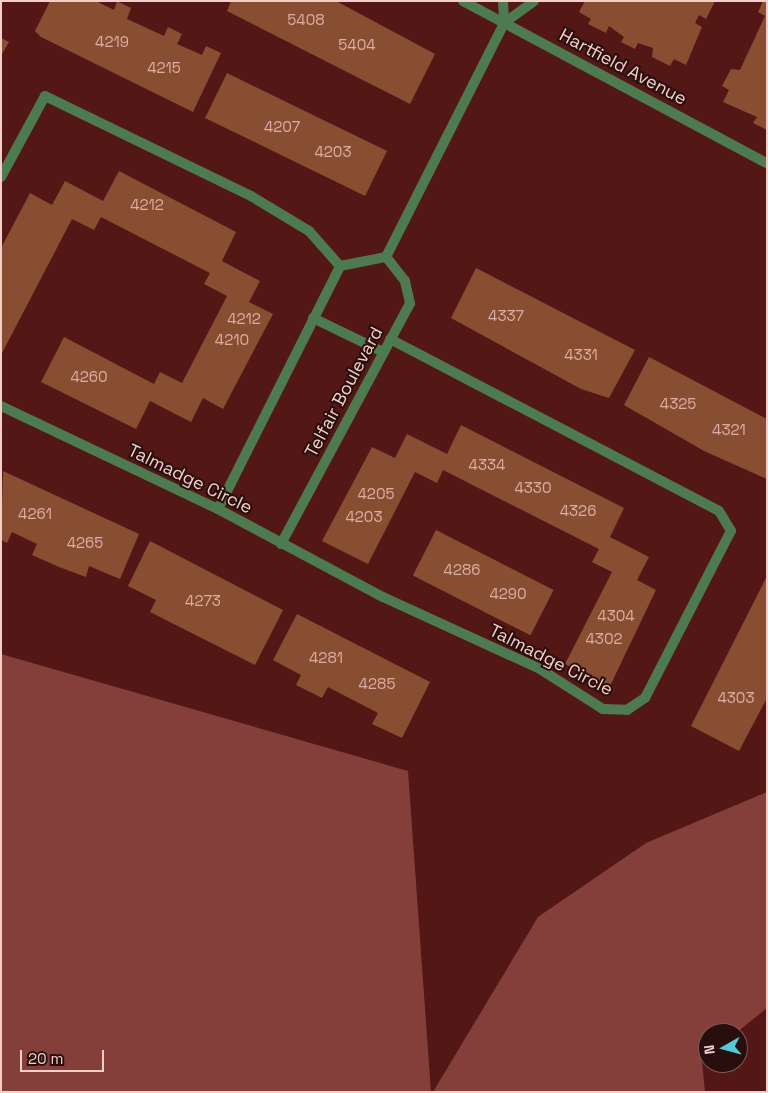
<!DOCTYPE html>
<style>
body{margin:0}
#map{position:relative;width:768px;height:1093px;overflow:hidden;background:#531716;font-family:"Space Grotesk",sans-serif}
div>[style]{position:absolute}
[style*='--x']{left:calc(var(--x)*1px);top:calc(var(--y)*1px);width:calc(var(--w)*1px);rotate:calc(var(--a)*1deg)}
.green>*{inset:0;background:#853f3a}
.building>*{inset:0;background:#884e32;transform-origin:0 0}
.street>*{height:10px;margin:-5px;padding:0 5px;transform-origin:5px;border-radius:5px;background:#4e7a50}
span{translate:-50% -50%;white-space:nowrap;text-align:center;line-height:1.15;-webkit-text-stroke:4px #280e0c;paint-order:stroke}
.number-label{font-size:15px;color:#daaea3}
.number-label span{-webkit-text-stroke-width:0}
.street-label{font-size:18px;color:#f5cec9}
.frame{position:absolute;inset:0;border:2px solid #f5cec9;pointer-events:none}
.north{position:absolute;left:698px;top:1023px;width:50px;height:50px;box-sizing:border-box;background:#280e0c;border:1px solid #7a5b58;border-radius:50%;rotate:263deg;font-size:14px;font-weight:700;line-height:20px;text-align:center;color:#f5cec9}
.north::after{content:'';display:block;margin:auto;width:18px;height:22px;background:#52cbd9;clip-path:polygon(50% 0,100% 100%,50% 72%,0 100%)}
.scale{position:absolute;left:20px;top:1050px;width:84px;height:22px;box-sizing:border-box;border:2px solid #f5cec9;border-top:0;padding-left:6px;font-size:15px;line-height:18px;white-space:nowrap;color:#f5cec9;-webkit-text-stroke:4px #280e0c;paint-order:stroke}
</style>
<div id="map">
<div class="green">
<div style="clip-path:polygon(1px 654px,408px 771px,431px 1092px,1px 1092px)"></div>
<div style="clip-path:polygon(767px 792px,767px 1008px,736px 1033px,708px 1033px,708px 1056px,702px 1061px,705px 1092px,433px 1092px,538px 917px,646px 843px)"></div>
</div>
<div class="building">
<div style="clip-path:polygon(50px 1px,96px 1px,114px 10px,117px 1px,131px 8px,127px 19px,164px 36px,168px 27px,182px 34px,177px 44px,202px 55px,206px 46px,221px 53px,193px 112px,41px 37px,35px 31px)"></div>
<div style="clip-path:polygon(231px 1px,336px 1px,435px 54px,410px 104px,227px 11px)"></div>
<div style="clip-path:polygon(585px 1px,715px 1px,706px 19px,699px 15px,695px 23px,702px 27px,686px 65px,674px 59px,670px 66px,652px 57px,653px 48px,638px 43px,635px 49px,621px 42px,624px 37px,609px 26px,606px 33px,588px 24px,591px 19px,579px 12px)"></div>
<div style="clip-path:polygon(763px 1px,767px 1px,767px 130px,753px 123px,757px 117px,723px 102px,729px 90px,722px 86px,731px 69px,740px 70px,765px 16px,758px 12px)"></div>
<div style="clip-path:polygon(1px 38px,9px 42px,1px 56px)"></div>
<div style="left:227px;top:73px;width:178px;height:50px;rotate:26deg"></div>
<div style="clip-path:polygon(119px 171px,236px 232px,222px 261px,260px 281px,249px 302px,273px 314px,223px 409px,203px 398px,191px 422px,150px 401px,136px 429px,41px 382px,64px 337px,154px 384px,160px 372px,182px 383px,227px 296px,204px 284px,210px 273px,101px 217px,94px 230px,72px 219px,1px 355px,1px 248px,30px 193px,52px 205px,65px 181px,103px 201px)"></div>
<div style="clip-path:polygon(476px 268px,635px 350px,609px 398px,581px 389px,451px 318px)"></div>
<div style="clip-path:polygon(649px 357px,767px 419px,767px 479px,704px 451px,624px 405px)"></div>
<div style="clip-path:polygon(461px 425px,624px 508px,610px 537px,649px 557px,637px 580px,656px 590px,610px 686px,565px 664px,612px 572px,592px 562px,599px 549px,443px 470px,437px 483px,415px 472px,368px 564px,322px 541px,372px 447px,395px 458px,407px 434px,447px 454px)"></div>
<div style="clip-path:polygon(3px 471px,139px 534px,120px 579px,89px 566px,86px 577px,59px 567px,32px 555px,37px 544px,12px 532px,7px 543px,1px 540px)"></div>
<div style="left:436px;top:530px;width:132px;height:51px;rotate:27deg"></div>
<div style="clip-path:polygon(150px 541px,283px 610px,255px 665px,150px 612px,156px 600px,128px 586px)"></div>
<div style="clip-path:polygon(767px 576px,767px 698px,739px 751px,691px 726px)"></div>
<div style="clip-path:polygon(297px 614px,430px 682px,402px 738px,372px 724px,378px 713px,328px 687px,322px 698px,296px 685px,301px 675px,273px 660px)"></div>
</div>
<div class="street">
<div style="--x:463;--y:1;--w:344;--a:28.1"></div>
<div style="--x:503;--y:1;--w:22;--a:87"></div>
<div style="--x:1;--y:177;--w:92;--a:-61.5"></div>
<div style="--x:45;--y:96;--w:229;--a:25.9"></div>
<div style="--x:251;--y:196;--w:68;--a:31.1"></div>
<div style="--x:309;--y:231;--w:47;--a:48.5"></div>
<div style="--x:386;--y:257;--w:262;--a:-63.2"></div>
<div style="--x:504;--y:23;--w:37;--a:-36"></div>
<div style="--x:340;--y:266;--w:47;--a:-11.1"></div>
<div style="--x:313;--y:318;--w:78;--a:25.9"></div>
<div style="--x:1;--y:406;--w:240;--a:25.4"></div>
<div style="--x:218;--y:509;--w:187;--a:28.1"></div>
<div style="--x:383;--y:597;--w:173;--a:24.6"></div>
<div style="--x:540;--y:669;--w:75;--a:32.4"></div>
<div style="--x:603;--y:709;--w:24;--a:2"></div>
<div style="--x:627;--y:710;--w:22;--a:-34"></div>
<div style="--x:645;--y:698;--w:188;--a:-62.8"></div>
<div style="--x:731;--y:531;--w:23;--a:-121"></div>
<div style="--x:719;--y:511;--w:371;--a:-152.4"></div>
<div style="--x:218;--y:509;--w:272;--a:-63.3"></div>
<div style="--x:281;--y:544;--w:273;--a:-61.8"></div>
<div style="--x:410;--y:303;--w:23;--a:-103"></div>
<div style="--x:405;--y:281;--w:31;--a:-128"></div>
</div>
<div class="number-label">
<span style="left:306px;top:20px">5408</span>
<span style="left:112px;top:42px">4219</span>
<span style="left:357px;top:45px">5404</span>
<span style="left:164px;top:68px">4215</span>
<span style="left:282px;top:127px">4207</span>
<span style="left:333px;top:152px">4203</span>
<span style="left:147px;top:205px">4212</span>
<span style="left:506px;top:316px">4337</span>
<span style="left:244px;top:319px">4212</span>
<span style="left:232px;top:340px">4210</span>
<span style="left:581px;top:355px">4331</span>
<span style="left:89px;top:377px">4260</span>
<span style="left:678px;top:404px">4325</span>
<span style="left:729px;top:430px">4321</span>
<span style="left:487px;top:465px">4334</span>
<span style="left:533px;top:488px">4330</span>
<span style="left:376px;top:494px">4205</span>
<span style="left:578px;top:511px">4326</span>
<span style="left:35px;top:514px">4261</span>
<span style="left:364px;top:517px">4203</span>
<span style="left:85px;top:543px">4265</span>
<span style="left:462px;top:570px">4286</span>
<span style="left:508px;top:594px">4290</span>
<span style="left:203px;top:601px">4273</span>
<span style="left:616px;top:616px">4304</span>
<span style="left:604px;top:639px">4302</span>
<span style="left:326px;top:658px">4281</span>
<span style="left:377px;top:684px">4285</span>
<span style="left:736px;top:698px">4303</span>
</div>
<div class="street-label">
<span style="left:623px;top:67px;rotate:28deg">Hartfield Avenue</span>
<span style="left:344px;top:392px;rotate:-62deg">Telfair Boulevard</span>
<span style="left:190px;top:479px;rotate:26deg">Talmadge Circle</span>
<span style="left:551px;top:660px;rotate:27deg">Talmadge Circle</span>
</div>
<div class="frame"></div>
<div class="north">N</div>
<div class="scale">20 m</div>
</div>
